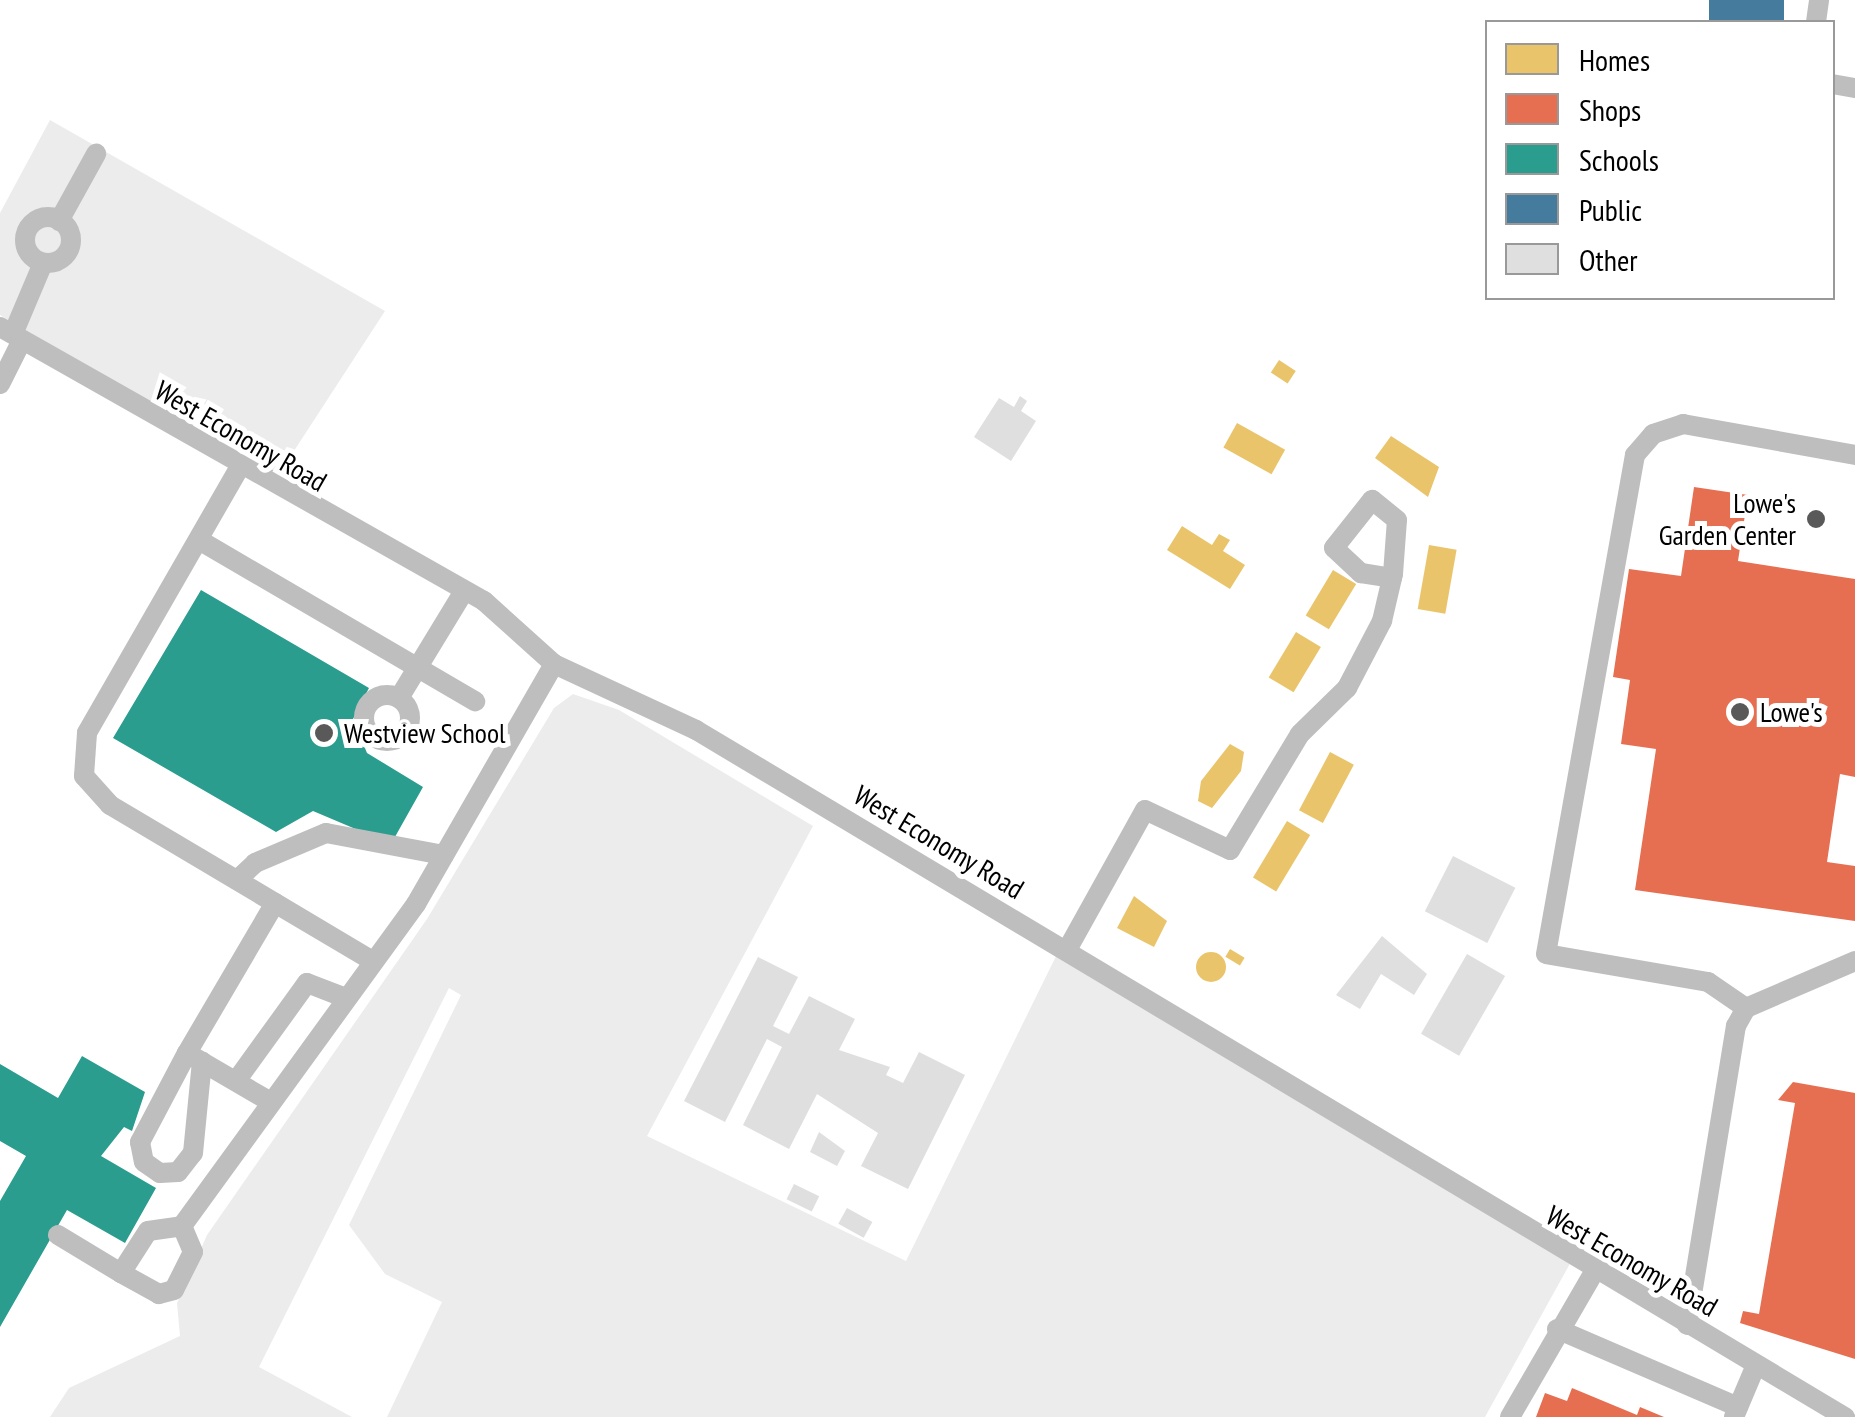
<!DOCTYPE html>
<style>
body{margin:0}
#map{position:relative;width:1855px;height:1417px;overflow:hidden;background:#fff;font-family:"PT Sans Narrow",sans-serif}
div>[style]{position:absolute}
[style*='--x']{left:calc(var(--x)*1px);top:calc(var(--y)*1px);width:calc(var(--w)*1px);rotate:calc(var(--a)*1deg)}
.green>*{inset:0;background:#ececec}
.homes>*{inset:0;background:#e9c46a;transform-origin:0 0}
.round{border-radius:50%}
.shops>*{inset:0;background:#e76f51}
.schools>*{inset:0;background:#2a9d8f}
.public>*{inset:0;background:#457b9d;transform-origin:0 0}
.building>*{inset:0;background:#dfdfdf;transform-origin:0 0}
.minor>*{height:20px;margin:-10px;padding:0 10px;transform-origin:10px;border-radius:10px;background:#bebebe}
.minor>.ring{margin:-10px;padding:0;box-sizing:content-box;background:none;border:20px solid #bebebe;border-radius:50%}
.dots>*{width:28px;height:28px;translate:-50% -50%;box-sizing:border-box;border:5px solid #fff;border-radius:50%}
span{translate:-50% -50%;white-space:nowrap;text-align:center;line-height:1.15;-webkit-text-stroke:10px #fff;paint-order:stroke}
.street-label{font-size:28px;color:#000}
.poi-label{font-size:28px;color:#000}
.right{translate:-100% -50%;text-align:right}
.left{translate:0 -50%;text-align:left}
.legend{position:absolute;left:1485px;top:20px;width:350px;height:280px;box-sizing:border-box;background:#fff;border:2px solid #999;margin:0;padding:12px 18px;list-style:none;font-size:30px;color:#000}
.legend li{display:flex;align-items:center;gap:20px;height:50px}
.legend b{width:50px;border:2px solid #999}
</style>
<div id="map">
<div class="green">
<div style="clip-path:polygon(50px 120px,385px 311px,277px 477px,0 315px,0 213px)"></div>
<div style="clip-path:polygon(573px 694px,619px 710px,813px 826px,647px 1136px,906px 1261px,1061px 946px,1572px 1260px,1485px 1417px,387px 1417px,442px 1302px,385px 1274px,349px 1225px,461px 995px,449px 988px,259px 1367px,352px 1417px,50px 1417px,69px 1388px,180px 1336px,177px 1303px,207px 1235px,427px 919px,554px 708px)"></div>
</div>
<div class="homes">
<div style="left:1279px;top:360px;width:20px;height:15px;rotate:33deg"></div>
<div style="left:1237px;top:423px;width:55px;height:28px;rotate:29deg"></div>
<div style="clip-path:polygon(1391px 436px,1439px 467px,1428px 497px,1375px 458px)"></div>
<div style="clip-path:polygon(1182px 526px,1212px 545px,1219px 534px,1230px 540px,1223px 551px,1245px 565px,1230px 589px,1167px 550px)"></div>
<div style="left:1429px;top:545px;width:28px;height:65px;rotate:10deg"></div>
<div style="left:1333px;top:570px;width:27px;height:53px;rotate:31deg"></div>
<div style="left:1296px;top:632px;width:29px;height:53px;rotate:31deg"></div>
<div style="clip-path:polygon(1230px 744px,1244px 752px,1241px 771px,1212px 808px,1198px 801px,1201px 781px)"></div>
<div style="left:1330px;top:752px;width:27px;height:66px;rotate:28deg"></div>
<div style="left:1287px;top:821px;width:27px;height:66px;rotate:31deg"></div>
<div style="clip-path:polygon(1134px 896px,1167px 921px,1154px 947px,1117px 928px)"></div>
<div style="left:1230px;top:949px;width:17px;height:9px;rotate:31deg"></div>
<div class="round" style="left:1196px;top:952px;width:30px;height:30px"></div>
</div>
<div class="shops">
<div style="clip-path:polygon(1694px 487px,1748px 495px,1738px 561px,1855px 579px,1855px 777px,1840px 774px,1827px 862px,1855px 866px,1855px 921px,1635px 890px,1656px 749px,1621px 744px,1630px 680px,1613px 677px,1629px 569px,1681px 576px)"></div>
<div style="clip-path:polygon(1793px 1082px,1855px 1093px,1855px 1359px,1740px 1323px,1743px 1311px,1759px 1314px,1795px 1103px,1778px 1100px)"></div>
<div style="clip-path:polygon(1572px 1388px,1637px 1415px,1640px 1407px,1664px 1417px,1536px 1417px,1545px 1393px,1567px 1401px)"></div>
</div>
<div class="schools">
<div style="clip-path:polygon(201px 590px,369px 688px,353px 719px,367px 753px,423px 787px,391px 844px,313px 811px,276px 832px,113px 738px)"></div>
<div style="clip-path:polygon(82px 1056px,145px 1092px,132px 1131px,124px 1127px,101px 1156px,156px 1188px,125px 1243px,67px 1210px,0 1327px,0 1201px,26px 1156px,0 1141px,0 1064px,58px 1098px)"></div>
</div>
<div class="public">
<div style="left:1709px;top:0;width:75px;height:22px"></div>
</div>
<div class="building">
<div style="clip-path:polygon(1020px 396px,1027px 401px,1021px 411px,1036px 421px,1011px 461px,974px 437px,999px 398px,1014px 407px)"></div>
<div style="left:1453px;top:856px;width:70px;height:62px;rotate:27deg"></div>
<div style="clip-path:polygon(1382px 936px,1427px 974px,1414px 995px,1381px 974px,1360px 1009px,1336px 995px)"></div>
<div style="left:1467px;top:954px;width:44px;height:92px;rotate:30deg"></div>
<div style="clip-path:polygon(758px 957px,798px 977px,773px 1026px,789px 1034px,809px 996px,855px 1019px,839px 1050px,890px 1067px,886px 1075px,903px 1083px,919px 1052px,965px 1075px,908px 1189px,861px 1166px,878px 1133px,817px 1094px,789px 1149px,743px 1125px,782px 1047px,767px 1039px,725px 1122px,684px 1101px)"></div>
<div style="clip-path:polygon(819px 1132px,845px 1151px,837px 1166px,810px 1152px)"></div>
<div style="left:794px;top:1184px;width:28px;height:17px;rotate:26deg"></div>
<div style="left:847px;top:1208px;width:29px;height:18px;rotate:29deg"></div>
</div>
<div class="minor">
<div style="--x:1816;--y:22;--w:22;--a:-82"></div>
<div style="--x:1832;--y:84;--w:23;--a:10"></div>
<div class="ring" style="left:25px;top:217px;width:26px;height:26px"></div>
<div style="--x:59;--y:221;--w:77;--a:-61.1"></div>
<div style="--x:0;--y:327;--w:556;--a:29.51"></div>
<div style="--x:484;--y:601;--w:94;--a:42"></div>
<div style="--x:554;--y:664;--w:157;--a:24.9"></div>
<div style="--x:696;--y:730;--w:1339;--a:30.88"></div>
<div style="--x:13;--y:334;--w:77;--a:-67.1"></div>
<div style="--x:0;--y:384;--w:49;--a:-63.4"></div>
<div style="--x:238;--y:470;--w:303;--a:119.9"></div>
<div style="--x:87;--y:733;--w:43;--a:94"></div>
<div style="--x:84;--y:776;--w:39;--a:48"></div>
<div style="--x:110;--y:805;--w:306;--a:30.7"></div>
<div style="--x:199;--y:540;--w:320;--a:30.3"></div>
<div class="ring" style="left:364px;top:695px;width:26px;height:26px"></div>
<div style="--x:399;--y:698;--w:125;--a:-58.7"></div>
<div style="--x:237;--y:880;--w:25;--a:-43"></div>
<div style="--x:255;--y:863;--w:77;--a:-22.9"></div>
<div style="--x:326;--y:833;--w:120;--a:10.6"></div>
<div style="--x:1067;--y:950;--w:160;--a:-60.9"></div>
<div style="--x:1145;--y:810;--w:94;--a:25.2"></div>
<div style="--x:1230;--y:850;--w:135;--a:-58.9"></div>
<div style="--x:1300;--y:734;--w:66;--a:-44.4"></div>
<div style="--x:1347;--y:688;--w:76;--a:-62.4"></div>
<div style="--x:1382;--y:621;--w:44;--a:-76.9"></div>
<div style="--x:1392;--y:578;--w:4;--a:-76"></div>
<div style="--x:1393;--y:574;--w:54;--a:-85.8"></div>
<div style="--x:1397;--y:520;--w:32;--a:-141"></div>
<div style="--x:1372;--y:500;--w:61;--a:128.4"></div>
<div style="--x:1334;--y:548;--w:37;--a:43"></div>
<div style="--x:1361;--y:573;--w:31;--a:9"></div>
<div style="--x:1746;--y:1008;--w:46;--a:-145.6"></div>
<div style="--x:1708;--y:982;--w:164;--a:-170.2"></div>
<div style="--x:1546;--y:954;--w:507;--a:-79.89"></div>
<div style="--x:1635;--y:455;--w:28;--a:-49"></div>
<div style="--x:1653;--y:434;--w:32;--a:-18"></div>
<div style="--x:1683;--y:424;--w:175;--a:10.2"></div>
<div style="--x:187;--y:1053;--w:101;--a:117.8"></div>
<div style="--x:140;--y:1142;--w:20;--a:79"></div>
<div style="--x:144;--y:1162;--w:19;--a:35"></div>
<div style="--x:160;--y:1173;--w:18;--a:-3"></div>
<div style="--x:178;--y:1172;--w:24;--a:-52"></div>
<div style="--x:193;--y:1153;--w:92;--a:-84.4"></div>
<div style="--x:236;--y:1081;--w:121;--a:-54.1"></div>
<div style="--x:307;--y:983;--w:42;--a:21"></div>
<div style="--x:269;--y:1101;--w:95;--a:-149.7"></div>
<div style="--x:187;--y:1053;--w:174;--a:-59.6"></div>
<div style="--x:182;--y:1226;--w:28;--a:67"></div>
<div style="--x:193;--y:1252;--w:42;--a:116.6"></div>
<div style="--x:174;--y:1290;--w:16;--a:165"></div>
<div style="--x:159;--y:1294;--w:43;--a:-151.1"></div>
<div style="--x:121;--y:1273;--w:50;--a:-57.3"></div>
<div style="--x:148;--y:1231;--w:34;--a:-8"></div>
<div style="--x:182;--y:1226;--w:398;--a:-54"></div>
<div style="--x:416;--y:904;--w:277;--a:-60.1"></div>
<div style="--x:58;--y:1235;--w:74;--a:31.1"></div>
<div style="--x:1687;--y:1325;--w:303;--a:-80.7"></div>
<div style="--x:1736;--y:1026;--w:21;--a:-61"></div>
<div style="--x:1746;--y:1008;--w:119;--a:-23.3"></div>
<div style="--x:1557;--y:1329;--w:197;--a:23.3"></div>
<div style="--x:1510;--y:1417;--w:168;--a:-59.9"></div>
<div style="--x:1734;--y:1417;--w:56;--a:-67.1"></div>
</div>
<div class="dots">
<div style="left:1816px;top:519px;background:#595959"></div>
<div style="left:1740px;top:712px;background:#595959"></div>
<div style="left:324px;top:733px;background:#595959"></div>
</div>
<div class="street-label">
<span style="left:241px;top:436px;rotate:30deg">West Economy Road</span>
<span style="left:939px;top:842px;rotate:31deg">West Economy Road</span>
<span style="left:1632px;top:1261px;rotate:30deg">West Economy Road</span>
</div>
<div class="poi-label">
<span class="right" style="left:1796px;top:519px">Lowe's<br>Garden Center</span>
<span class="left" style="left:1760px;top:712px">Lowe's</span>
<span class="left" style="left:344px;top:733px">Westview School</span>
</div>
<ul class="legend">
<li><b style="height:28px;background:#e9c46a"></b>Homes</li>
<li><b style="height:28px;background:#e76f51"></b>Shops</li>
<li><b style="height:28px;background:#2a9d8f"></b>Schools</li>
<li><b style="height:28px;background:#457b9d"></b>Public</li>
<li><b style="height:28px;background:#dfdfdf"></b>Other</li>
</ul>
</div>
